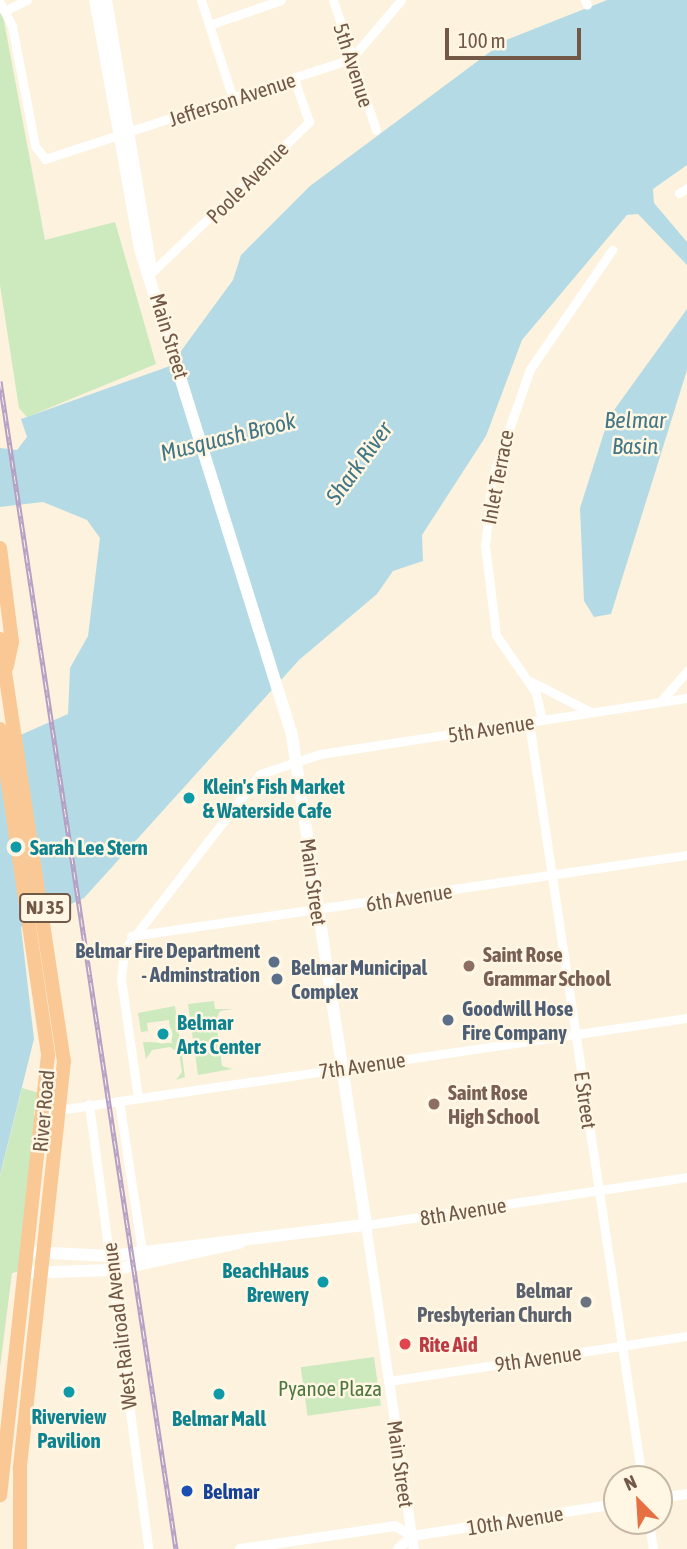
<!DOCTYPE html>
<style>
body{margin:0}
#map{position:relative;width:687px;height:1549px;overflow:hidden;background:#fcf2de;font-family:"Asap Condensed",sans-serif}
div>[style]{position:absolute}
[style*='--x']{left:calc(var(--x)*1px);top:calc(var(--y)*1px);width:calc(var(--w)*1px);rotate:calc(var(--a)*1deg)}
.green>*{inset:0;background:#cde9be;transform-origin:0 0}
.water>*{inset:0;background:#b4dbe5}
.minor>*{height:9px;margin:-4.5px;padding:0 4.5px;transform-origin:4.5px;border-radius:4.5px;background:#fff}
.tertiary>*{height:10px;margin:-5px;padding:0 5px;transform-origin:5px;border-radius:5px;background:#fff}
.secondary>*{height:12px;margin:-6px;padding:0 6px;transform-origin:6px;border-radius:6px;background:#fff}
.trunk>*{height:14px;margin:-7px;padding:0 7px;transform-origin:7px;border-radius:7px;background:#fac895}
.rail>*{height:5px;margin-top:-2.5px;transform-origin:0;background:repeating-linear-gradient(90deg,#fff6e4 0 8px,#b59fc4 0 16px);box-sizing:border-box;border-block:2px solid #b59fc4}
.dots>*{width:19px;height:19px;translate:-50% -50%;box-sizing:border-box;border:4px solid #fff6e4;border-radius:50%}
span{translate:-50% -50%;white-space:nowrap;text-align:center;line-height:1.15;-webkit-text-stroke:5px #fff6e4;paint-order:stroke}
.shield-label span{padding:2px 5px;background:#fff6e4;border:2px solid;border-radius:5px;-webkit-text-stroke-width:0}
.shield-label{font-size:19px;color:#725847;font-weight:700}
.street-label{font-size:21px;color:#725847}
.culture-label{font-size:21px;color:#0d838f;font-weight:700}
.left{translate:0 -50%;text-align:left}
.right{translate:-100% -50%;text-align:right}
.service-label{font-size:21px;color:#4e5e75;font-weight:700}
.education-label{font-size:21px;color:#785e54;font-weight:700}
.worship-label{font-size:21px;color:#5b616d;font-weight:700}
.health-label{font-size:21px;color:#be3a42;font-weight:700}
.park-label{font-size:21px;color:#4c783f}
.transit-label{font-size:21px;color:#164399;font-weight:700}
.water-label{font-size:23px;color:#417685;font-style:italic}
.north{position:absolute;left:603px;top:1465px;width:70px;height:70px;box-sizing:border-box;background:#fff6e4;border:2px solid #c7b7a5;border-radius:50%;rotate:336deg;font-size:19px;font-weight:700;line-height:28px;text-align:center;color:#725847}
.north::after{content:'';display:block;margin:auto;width:24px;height:32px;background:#e77042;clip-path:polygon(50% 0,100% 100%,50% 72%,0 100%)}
.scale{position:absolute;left:445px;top:28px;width:136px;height:32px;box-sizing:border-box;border:4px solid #725847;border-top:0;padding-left:9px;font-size:21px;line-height:24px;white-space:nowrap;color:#725847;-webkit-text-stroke:5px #fff6e4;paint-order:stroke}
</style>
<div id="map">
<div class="green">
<div style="clip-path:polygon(0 0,45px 240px,115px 222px,156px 364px,27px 417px,19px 408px,0 285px)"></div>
<div style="clip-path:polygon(214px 1001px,215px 1009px,233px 1009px,220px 1011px,216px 1020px,222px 1066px,232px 1069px,198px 1075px,188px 1004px)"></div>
<div style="clip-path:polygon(175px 1006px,185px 1077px,176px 1080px,182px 1072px,179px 1053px,170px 1047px,152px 1050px,146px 1059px,143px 1042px,172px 1043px,169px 1020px,147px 1023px,148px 1031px,141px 1032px,138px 1013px)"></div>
<div style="clip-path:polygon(22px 1088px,46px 1095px,24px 1270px,12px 1273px,0 1367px,0 1176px)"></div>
<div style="left:374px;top:1357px;width:49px;height:74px;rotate:82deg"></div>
</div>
<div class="water">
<div style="clip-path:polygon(607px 0,687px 0,687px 165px,653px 189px,654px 203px,687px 242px,687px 265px,638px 214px,627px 215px,522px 340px,486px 436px,422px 535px,423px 561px,393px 571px,377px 594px,299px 660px,84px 898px,21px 927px,34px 1039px,0 1175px,0 744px,68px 714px,70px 668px,88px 636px,100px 538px,87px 520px,43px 502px,0 507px,0 448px,17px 450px,27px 437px,21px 419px,170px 366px,233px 280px,241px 255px,310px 186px,506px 40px)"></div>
<div style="clip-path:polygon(687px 309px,687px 370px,611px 614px,594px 617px,584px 601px,580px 508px,609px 417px)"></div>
</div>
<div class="minor">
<div style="--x:201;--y:0;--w:104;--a:72.1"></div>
<div style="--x:333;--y:0;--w:137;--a:71.7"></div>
<div style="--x:585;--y:0;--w:5;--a:68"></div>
<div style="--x:0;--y:3;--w:26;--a:62"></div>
<div style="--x:12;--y:26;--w:122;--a:79.1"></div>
<div style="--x:35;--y:146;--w:16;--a:52"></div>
<div style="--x:45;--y:159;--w:322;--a:-18.1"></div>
<div style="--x:351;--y:59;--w:77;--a:-49.7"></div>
<div style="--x:6;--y:10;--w:23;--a:-25"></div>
<div style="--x:209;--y:25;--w:76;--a:-19.1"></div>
<div style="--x:679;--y:193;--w:9;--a:-32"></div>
<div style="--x:151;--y:273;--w:219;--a:-43.7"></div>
<div style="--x:309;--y:122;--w:46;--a:-109.2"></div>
<div style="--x:530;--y:681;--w:66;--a:27"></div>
<div style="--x:661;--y:701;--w:40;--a:-49"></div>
<div style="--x:542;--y:720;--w:28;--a:-103"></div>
<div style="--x:536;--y:693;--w:70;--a:-124.6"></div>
<div style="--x:496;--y:635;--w:90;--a:-97"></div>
<div style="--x:485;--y:546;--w:68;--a:-84.1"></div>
<div style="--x:492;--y:478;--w:115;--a:-70.8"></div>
<div style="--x:530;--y:369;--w:145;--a:-55.4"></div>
<div style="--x:529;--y:722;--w:765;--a:81.51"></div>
<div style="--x:131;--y:936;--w:562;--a:-8.29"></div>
<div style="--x:138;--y:1098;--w:120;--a:-98.1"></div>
<div style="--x:121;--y:979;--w:29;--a:-84"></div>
<div style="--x:124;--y:950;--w:222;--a:-52.3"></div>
<div style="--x:260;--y:774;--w:63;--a:-18.4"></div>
<div style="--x:320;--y:754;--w:371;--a:-8.7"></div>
<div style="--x:119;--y:1101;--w:152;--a:81.3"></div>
<div style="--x:89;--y:1104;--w:449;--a:82.4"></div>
<div style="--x:38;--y:1113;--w:656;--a:-8.33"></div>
<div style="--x:366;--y:1225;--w:325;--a:-8.5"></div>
<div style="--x:389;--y:1381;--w:301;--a:-8.6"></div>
<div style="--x:649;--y:1521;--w:28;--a:82"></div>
</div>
<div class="tertiary">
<div style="--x:366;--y:1225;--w:328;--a:81.6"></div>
<div style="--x:659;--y:1498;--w:28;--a:-8"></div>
<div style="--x:240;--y:1549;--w:157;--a:-8.4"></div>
<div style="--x:395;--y:1526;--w:20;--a:30"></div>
<div style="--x:398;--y:1549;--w:19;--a:-43"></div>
<div style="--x:412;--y:1536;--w:207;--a:-8.9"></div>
</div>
<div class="secondary">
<div style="--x:106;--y:0;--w:273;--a:80.5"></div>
<div style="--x:28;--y:1252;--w:84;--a:2.7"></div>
<div style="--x:112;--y:1256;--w:256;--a:-7"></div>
<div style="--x:366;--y:1225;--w:496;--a:-98.6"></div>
<div style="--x:292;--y:735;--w:509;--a:-107.37"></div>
<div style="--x:140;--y:249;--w:253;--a:-100.2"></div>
<div style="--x:24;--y:1273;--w:89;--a:-1.9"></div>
<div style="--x:113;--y:1270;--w:129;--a:-12.1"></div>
</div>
<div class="trunk">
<div style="--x:0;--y:548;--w:95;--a:82.7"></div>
<div style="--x:12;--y:642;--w:25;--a:102"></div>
<div style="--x:0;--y:639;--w:427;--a:81.4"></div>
<div style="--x:64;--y:1061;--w:410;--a:96.2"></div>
<div style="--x:20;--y:1469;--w:80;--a:90"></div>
<div style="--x:0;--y:729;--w:330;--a:81.6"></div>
<div style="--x:48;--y:1055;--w:443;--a:96.2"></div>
</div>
<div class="rail">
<div style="--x:0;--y:381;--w:1181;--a:81.43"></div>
</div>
<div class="dots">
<div style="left:189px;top:798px;background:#0f9aa8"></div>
<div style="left:16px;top:847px;background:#0f9aa8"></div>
<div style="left:274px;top:962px;background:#5c6f8a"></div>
<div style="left:469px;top:966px;background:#8d6e63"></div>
<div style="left:277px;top:979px;background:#5c6f8a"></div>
<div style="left:448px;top:1020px;background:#5c6f8a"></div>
<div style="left:163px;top:1034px;background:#0f9aa8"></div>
<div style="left:434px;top:1104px;background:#8d6e63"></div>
<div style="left:323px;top:1282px;background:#0f9aa8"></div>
<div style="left:586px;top:1302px;background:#6b7280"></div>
<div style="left:405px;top:1344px;background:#e0444e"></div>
<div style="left:69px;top:1392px;background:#0f9aa8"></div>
<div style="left:219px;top:1394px;background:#0f9aa8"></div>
<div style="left:187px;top:1491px;background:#1a4fb4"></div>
</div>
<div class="shield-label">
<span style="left:45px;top:908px">NJ 35</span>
</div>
<div class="street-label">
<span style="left:354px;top:65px;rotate:72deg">5th Avenue</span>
<span style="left:232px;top:99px;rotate:-18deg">Jefferson Avenue</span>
<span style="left:247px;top:182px;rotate:-45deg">Poole Avenue</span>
<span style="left:170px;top:336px;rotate:73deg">Main Street</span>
<span style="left:497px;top:477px;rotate:-79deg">Inlet Terrace</span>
<span style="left:491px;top:728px;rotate:-9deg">5th Avenue</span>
<span style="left:314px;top:882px;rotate:82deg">Main Street</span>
<span style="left:409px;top:897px;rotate:-9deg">6th Avenue</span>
<span style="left:362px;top:1065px;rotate:-8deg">7th Avenue</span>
<span style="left:586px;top:1100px;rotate:82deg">E Street</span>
<span style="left:43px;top:1111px;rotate:-85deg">River Road</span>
<span style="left:463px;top:1211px;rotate:-9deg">8th Avenue</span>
<span style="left:119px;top:1326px;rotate:-97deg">West Railroad Avenue</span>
<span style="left:538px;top:1358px;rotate:-8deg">9th Avenue</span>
<span style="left:401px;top:1464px;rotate:82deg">Main Street</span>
<span style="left:515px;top:1520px;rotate:-9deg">10th Avenue</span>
</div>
<div class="culture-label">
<span class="left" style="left:203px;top:798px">Klein's Fish Market<br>&amp; Waterside Cafe</span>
<span class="left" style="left:30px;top:847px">Sarah Lee Stern</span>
<span class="left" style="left:177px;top:1034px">Belmar<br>Arts Center</span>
<span class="right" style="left:309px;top:1282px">BeachHaus<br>Brewery</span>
<span style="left:69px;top:1428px">Riverview<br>Pavilion</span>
<span style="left:219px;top:1418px">Belmar Mall</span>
</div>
<div class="service-label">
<span class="right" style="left:260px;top:962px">Belmar Fire Department<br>- Adminstration</span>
<span class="left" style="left:291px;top:979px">Belmar Municipal<br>Complex</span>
<span class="left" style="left:462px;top:1020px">Goodwill Hose<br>Fire Company</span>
</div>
<div class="education-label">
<span class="left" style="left:483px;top:966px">Saint Rose<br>Grammar School</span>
<span class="left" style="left:448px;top:1104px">Saint Rose<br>High School</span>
</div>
<div class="worship-label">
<span class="right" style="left:572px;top:1302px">Belmar<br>Presbyterian Church</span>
</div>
<div class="health-label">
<span class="left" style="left:419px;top:1344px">Rite Aid</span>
</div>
<div class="park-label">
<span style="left:330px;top:1388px">Pyanoe Plaza</span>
</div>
<div class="transit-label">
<span class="left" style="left:203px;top:1491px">Belmar</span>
</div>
<div class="water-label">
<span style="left:635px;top:433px">Belmar<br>Basin</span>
<span style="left:228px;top:437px;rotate:-14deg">Musquash Brook</span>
<span style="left:359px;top:463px;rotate:-54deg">Shark River</span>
</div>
<div class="north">N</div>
<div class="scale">100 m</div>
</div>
